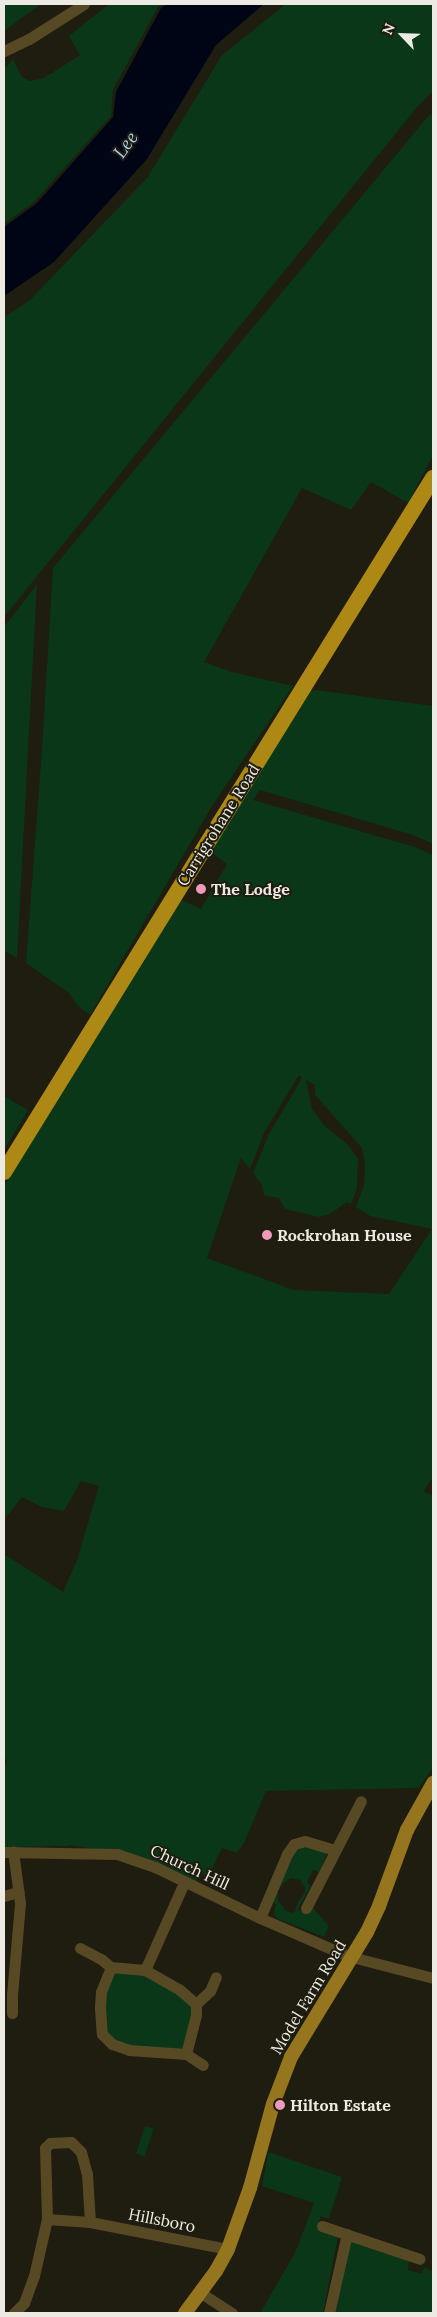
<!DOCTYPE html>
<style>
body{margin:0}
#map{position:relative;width:437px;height:2317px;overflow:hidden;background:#1f1c10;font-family:Lora,serif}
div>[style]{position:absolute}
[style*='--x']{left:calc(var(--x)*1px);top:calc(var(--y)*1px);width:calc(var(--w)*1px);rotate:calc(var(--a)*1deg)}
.green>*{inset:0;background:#093717;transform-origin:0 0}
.water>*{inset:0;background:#000515}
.minor>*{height:11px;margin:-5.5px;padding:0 5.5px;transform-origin:5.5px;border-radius:5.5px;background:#584925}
.major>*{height:14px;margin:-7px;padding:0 7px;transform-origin:7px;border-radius:7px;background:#95761f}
.highway>*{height:16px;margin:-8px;padding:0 8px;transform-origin:8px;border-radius:8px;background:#ad8814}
.dots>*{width:14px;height:14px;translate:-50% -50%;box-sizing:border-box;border:2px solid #1f1c10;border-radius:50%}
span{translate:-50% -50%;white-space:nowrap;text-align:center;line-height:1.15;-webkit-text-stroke:4px #1f1c10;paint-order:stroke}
.street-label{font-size:16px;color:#eceae2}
.poi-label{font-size:16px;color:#eceae2;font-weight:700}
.left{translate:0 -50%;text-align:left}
.water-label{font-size:18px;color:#a4ceed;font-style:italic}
.frame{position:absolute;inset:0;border:5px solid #eceae2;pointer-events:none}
.north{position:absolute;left:377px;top:10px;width:50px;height:50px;-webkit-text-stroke:4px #1f1c10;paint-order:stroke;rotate:294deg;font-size:14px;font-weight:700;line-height:20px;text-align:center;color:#eceae2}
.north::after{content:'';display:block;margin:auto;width:18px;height:22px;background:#eceae2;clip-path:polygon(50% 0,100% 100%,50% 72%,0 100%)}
</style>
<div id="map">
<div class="green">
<div style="clip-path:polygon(4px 4px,41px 4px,4px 31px)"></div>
<div style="clip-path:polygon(109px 4px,162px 4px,158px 7px,113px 90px,111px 116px,34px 202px,4px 224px,4px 69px,13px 59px,22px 77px,30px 81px,44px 78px,80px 55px,69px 36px)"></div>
<div style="clip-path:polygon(286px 4px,433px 4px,433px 91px,418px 106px,4px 617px,4px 317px,29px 301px,147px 178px,222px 55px)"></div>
<div style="clip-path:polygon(430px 114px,433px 117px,433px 455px,408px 503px,371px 482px,351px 510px,302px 488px,204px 662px,232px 672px,293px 686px,212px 806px,90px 1015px,77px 1005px,69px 993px,26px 963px,42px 748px,53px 568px)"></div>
<div style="clip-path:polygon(37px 584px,17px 958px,4px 951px,4px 627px)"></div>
<div style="clip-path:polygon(evenodd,316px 690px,433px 706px,433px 844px,413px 835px,260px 790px,253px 800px,415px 847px,433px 855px,433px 1477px,424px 1491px,433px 1496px,433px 1767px,419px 1788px,266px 1791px,244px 1843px,237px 1853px,222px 1848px,209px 1875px,200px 1873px,195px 1885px,121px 1853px,68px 1845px,68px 1841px,68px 1846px,4px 1847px,4px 1768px,7px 1760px,4px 1758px,4px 1554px,63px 1592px,77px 1560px,99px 1486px,81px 1481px,64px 1511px,42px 1507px,22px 1497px,4px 1520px,4px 1185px,179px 899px,201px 909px,227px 864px,210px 852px,306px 691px,316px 690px,299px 1075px,302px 1078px,268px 1136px,253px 1173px,261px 1184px,265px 1196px,279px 1198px,285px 1209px,319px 1217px,330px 1214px,347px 1202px,351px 1204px,357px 1188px,358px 1159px,348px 1145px,324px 1125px,312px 1109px,306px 1080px,315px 1085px,315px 1095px,362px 1148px,365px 1165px,364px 1185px,356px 1207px,370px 1216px,432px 1229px,389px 1294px,294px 1290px,207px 1258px,241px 1158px,250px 1169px,264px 1133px,299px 1075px)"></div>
<div style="clip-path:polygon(4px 1096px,28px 1110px,4px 1150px)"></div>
<div style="clip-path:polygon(evenodd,300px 1846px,322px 1848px,327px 1853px,319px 1872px,313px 1870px,307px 1882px,311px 1886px,298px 1909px,307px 1914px,312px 1907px,329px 1926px,324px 1937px,278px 1919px,274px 1913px,276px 1904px,272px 1902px,294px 1850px,300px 1846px,290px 1878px,300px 1880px,305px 1887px,305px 1892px,298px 1902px,294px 1913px,286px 1911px,278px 1900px,278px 1891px,283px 1884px,290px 1878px)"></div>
<div style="clip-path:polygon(120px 1970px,165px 1981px,191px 2002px,192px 2020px,185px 2047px,179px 2050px,123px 2045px,114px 2041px,105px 2029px,106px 1992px,115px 1973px)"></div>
<div style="left:145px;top:2126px;width:9px;height:29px;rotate:18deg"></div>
<div style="clip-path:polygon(268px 2152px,342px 2177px,329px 2219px,321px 2216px,317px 2227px,338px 2237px,323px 2313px,260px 2313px,295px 2253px,314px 2203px,262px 2186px)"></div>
<div style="clip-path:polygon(350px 2241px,409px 2260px,408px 2270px,422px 2274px,424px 2267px,433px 2271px,433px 2313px,333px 2313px)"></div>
</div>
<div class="water">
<div style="clip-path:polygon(167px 4px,264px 4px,216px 45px,147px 159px,54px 262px,4px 296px,4px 227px,37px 203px,113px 117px,116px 92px,161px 8px)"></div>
</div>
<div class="minor">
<div style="--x:4;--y:51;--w:28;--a:-26"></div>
<div style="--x:29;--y:39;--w:65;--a:-32.5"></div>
<div style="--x:4;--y:1852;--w:113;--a:1"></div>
<div style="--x:117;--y:1854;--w:40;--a:18.9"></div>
<div style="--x:155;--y:1867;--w:117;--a:25.9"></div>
<div style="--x:260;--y:1918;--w:96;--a:23.4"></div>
<div style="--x:348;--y:1956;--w:88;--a:14.5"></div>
<div style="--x:4;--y:1896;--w:15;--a:-16"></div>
<div style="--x:306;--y:1908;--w:120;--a:-62.8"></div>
<div style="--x:260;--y:1918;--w:69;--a:-67.1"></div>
<div style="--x:287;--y:1854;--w:12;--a:-55"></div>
<div style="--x:294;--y:1844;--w:11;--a:-15"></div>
<div style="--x:305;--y:1841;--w:31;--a:17"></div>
<div style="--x:80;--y:1948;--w:24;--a:28"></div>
<div style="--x:101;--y:1959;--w:13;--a:39"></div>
<div style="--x:111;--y:1967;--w:34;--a:5"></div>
<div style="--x:145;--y:1970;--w:40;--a:29.7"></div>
<div style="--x:180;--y:1990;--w:21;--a:41"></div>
<div style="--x:196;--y:2004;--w:11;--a:90"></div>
<div style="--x:196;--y:2015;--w:40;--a:104.4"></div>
<div style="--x:111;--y:1967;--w:27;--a:112"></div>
<div style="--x:101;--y:1992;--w:16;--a:94"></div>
<div style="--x:100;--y:2008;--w:26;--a:86"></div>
<div style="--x:102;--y:2034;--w:14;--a:45"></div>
<div style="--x:112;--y:2044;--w:18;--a:19"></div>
<div style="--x:129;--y:2050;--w:57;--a:4"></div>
<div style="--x:186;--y:2054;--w:20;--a:33"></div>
<div style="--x:145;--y:1970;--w:95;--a:-65.9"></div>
<div style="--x:196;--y:2004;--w:19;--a:-43"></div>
<div style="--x:210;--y:1991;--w:15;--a:-67"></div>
<div style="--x:12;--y:2013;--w:18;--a:-90"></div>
<div style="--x:12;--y:1995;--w:92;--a:-85"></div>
<div style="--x:20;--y:1903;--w:52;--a:-97.7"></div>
<div style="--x:47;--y:2219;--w:43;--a:4"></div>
<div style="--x:90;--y:2222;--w:141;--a:11.1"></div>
<div style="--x:322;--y:2226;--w:103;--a:18.6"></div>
<div style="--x:201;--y:2293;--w:37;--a:33"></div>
<div style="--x:14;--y:2313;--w:14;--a:-45"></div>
<div style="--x:24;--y:2303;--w:29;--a:-70"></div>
<div style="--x:34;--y:2276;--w:58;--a:-77.2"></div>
<div style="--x:47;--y:2219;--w:71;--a:-91.6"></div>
<div style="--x:45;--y:2148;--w:7;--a:-45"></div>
<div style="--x:50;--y:2143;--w:21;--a:-3"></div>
<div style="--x:71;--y:2142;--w:14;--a:45"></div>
<div style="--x:81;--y:2152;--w:23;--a:75"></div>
<div style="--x:87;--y:2174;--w:48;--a:86.4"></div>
<div style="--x:329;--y:2313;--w:81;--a:-77.2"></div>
</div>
<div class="major">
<div style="--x:185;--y:2313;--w:52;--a:-53.6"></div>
<div style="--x:216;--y:2271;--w:25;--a:-61"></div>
<div style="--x:228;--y:2249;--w:65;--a:-70.2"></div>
<div style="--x:250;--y:2188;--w:87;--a:-74.7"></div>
<div style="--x:273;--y:2104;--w:50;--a:-69"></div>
<div style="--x:291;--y:2057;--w:146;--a:-58.7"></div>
<div style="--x:367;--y:1932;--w:29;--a:-65"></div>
<div style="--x:379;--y:1906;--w:81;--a:-69.8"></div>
<div style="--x:407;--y:1830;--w:54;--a:-61"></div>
</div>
<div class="highway">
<div style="--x:4;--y:1172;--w:816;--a:-58.28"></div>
</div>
<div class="dots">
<div style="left:201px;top:889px;background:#ef9ab8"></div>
<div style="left:267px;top:1235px;background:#ef9ab8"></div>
<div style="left:280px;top:2105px;background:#ef9ab8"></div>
</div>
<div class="street-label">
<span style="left:218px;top:825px;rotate:-58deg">Carrigrohane Road</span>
<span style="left:190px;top:1867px;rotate:25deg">Church Hill</span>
<span style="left:308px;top:1997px;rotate:-59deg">Model Farm Road</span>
<span style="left:162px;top:2220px;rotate:11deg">Hillsboro</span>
</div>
<div class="poi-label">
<span class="left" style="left:211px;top:889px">The Lodge</span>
<span class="left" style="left:277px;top:1235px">Rockrohan House</span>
<span class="left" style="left:290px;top:2105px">Hilton Estate</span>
</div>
<div class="water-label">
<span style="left:126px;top:145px;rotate:-54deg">Lee</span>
</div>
<div class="frame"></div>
<div class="north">N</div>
</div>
